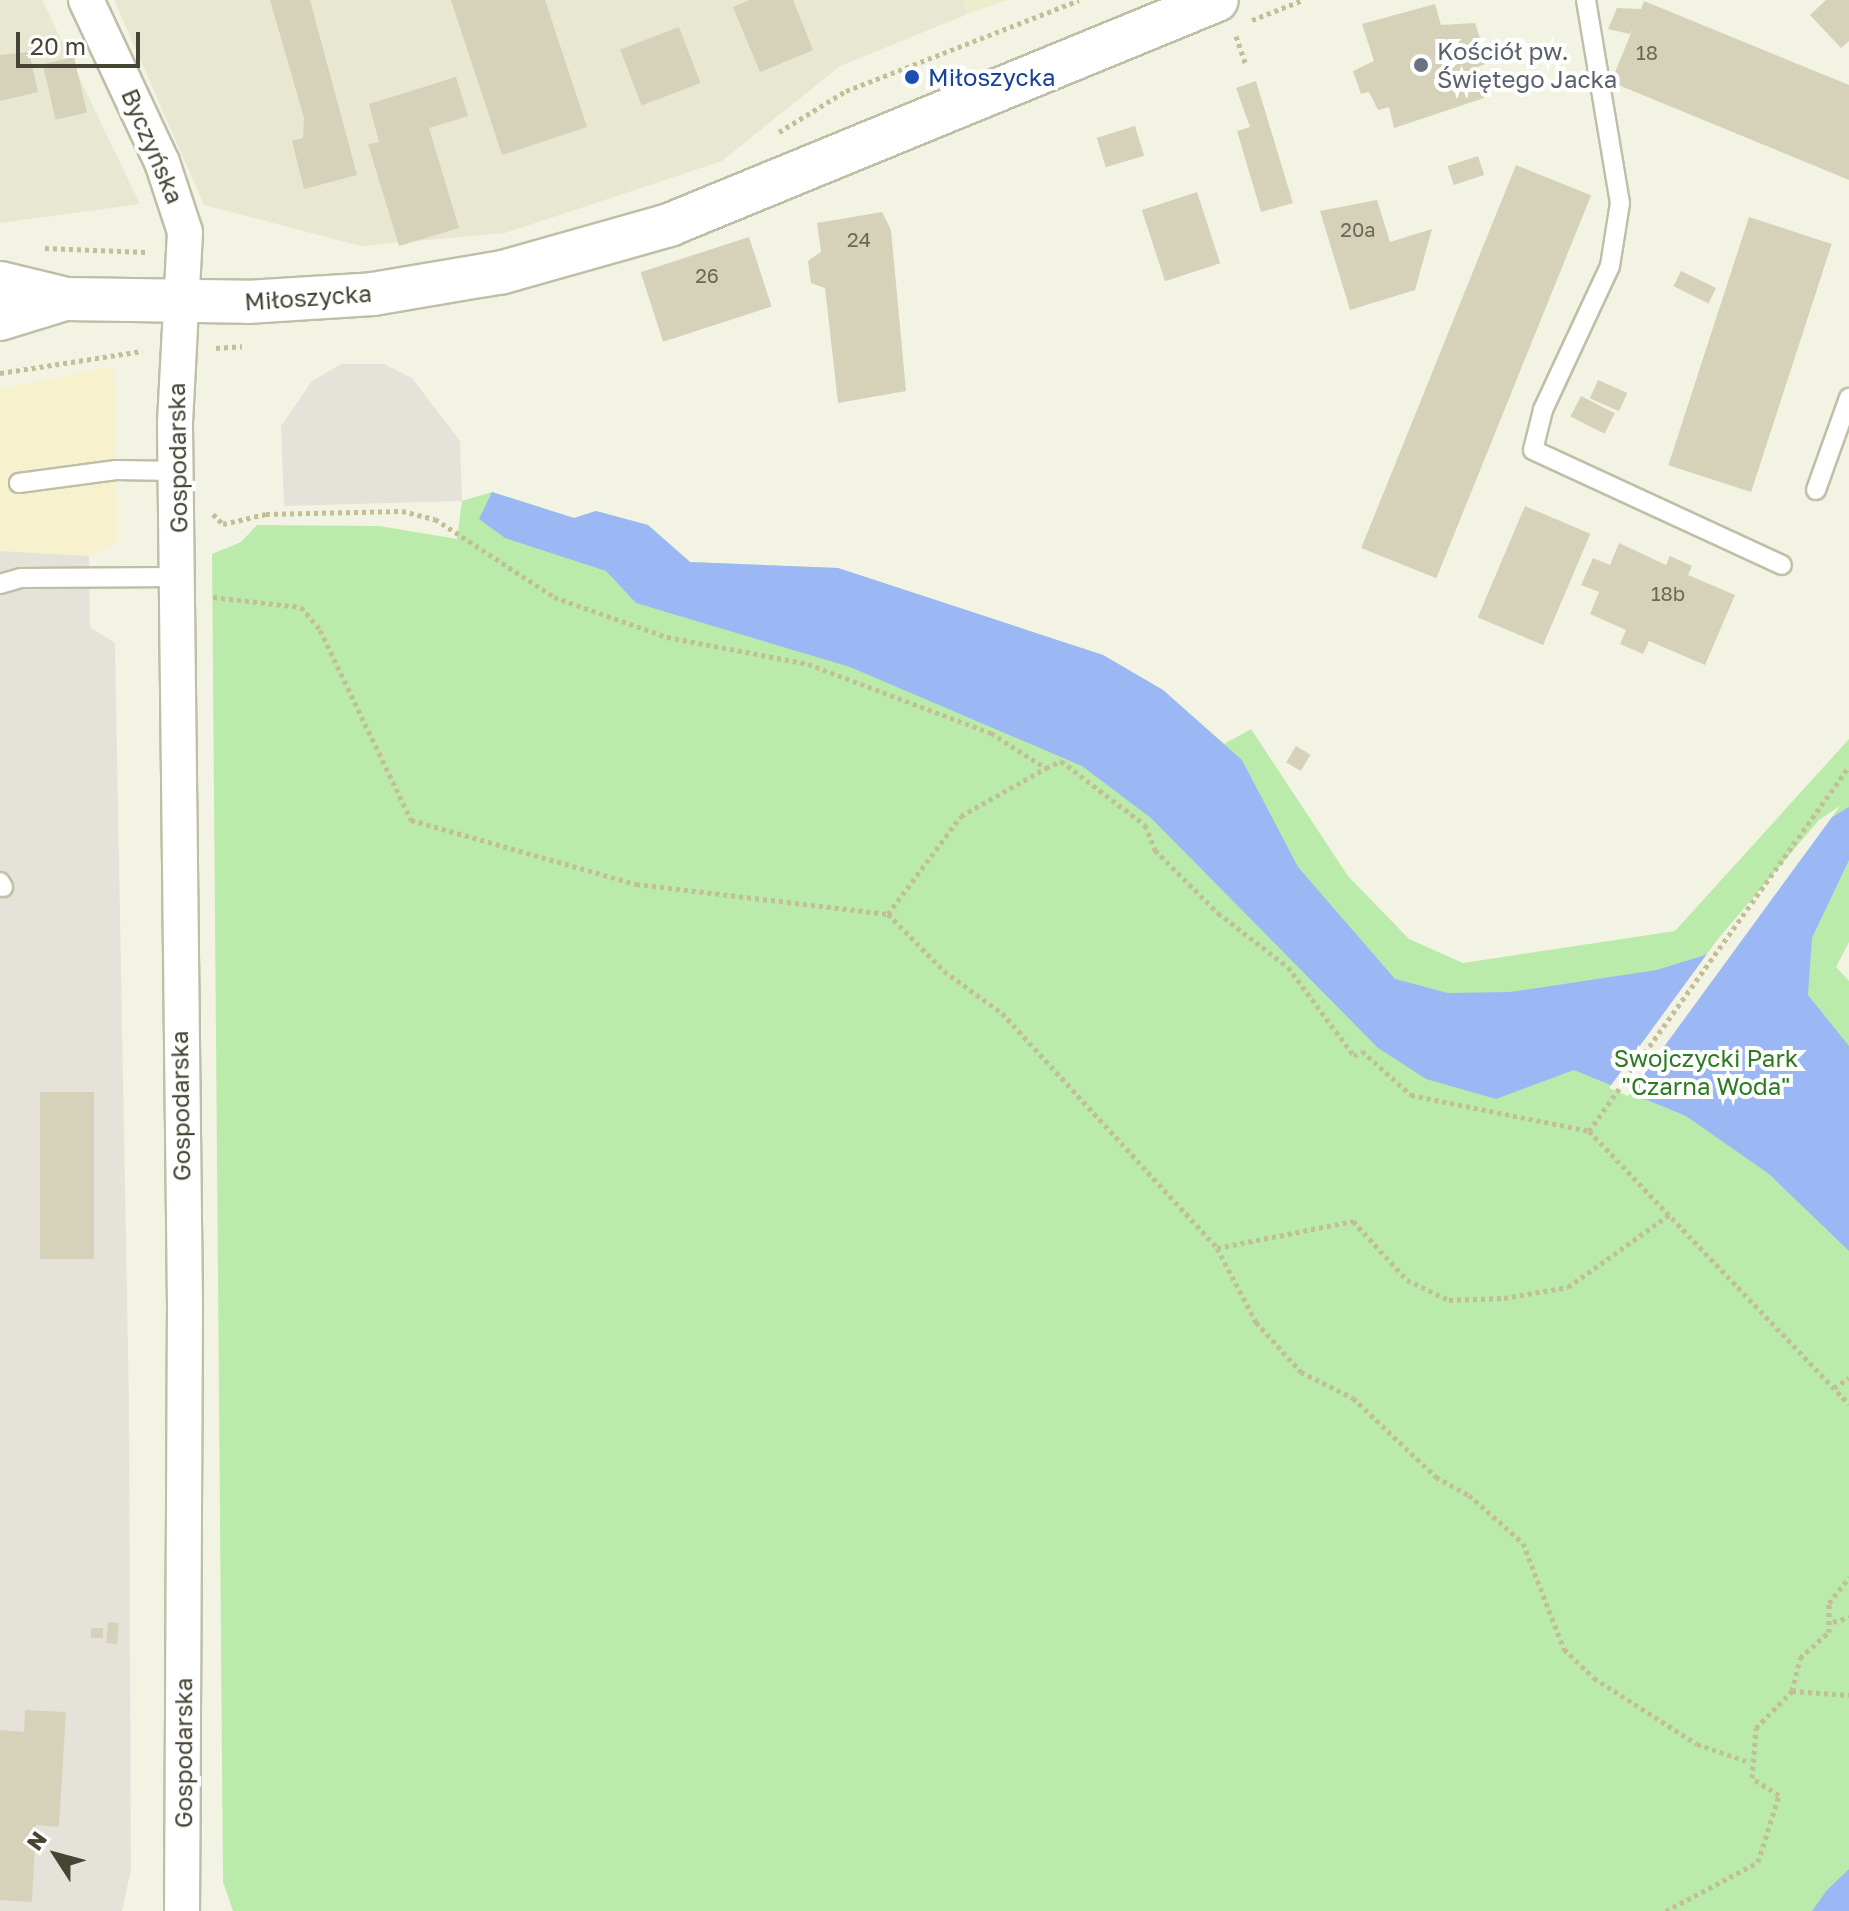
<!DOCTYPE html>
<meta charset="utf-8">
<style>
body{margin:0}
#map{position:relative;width:1849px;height:1911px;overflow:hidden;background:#f3f3e4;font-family:"Golos Text",sans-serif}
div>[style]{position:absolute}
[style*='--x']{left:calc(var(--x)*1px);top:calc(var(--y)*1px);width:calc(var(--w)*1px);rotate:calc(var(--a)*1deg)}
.residential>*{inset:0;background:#e8e7d2}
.commercial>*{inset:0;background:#f7f1cd}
.industrial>*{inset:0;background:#e5e3d9}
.education>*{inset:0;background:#ededcd}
.green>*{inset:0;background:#bbebaa}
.water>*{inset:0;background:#9bb8f5}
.pier>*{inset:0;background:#f3f3e4}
.building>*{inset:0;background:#d6d2b9;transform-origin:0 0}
.path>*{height:5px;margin-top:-2.5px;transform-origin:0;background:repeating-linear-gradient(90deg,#c2be96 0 4px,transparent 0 8px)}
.roads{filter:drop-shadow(2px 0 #bfbea6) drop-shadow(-2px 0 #bfbea6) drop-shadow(0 2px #bfbea6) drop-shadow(0 -2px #bfbea6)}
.service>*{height:18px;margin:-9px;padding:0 9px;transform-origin:9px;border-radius:9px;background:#fff}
.minor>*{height:34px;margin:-17px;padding:0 17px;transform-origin:17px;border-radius:17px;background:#fff}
.tertiary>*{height:42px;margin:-21px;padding:0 21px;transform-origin:21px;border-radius:21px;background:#fff}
.dots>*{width:22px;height:22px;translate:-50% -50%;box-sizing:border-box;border:4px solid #fff;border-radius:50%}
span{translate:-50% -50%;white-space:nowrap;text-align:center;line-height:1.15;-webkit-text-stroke:8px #fff;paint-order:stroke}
.number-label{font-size:20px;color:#6a6854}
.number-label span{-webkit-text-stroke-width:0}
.worship-label{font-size:24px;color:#5b616d}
.left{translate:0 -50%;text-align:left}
.transit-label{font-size:24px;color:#164399}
.street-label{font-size:24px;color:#464433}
.park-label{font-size:24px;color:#2c7b23}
.north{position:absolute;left:16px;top:1815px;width:80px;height:80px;-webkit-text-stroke:6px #fff;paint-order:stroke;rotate:306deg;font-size:22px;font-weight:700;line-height:32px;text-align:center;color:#464433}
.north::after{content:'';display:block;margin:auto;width:28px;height:36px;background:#464433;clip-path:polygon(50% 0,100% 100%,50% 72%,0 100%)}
.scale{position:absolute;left:16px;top:32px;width:124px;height:36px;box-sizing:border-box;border:4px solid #464433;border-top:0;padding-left:10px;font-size:24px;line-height:28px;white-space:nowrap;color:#464433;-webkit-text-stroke:6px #fff;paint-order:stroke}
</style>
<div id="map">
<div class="residential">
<div style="clip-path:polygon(0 0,42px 0,140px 204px,0 223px)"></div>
<div style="clip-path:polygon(114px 0,963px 0,968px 14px,840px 66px,722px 161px,505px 233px,361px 246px,204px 205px)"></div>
</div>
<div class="commercial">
<div style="clip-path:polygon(114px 366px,118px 543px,89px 556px,0 551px,0 389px)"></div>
</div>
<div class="industrial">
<div style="clip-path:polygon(341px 364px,384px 364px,412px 378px,460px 441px,462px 501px,284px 506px,281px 426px,312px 381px)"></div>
<div style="clip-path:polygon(0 551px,89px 556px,90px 627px,115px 643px,129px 1404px,131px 1870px,122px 1911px,0 1911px)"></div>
</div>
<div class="education">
<div style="clip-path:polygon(963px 0,1008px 0,968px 14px)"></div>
</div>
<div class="green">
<div style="clip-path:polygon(492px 492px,574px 518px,596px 511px,648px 525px,690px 562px,838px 568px,1103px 655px,1163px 690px,1224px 744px,1251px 729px,1348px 876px,1409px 939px,1463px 963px,1675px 931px,1849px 739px,1849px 942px,1836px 967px,1849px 981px,1849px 1911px,233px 1911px,223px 1882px,212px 554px,241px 542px,257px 525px,379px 526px,457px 539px,462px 501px)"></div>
</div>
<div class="water">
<div style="clip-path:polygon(492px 492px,574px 518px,596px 511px,648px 525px,690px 562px,838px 568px,1103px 655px,1163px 690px,1242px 760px,1298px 867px,1395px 979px,1448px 993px,1510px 992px,1657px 970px,1708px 954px,1765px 899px,1822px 823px,1849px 807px,1849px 860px,1812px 938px,1808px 995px,1849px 1046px,1849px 1251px,1769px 1174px,1686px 1116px,1574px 1070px,1496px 1099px,1426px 1079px,1378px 1048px,1151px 818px,1082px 766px,850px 667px,636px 603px,606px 571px,505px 538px,479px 519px)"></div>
<div style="clip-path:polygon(1849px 1869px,1849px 1911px,1812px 1911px,1827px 1890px)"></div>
</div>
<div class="pier">
<div style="clip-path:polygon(1840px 806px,1628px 1096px,1609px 1088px,1718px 939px,1819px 820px)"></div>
</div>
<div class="building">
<div style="clip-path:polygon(270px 0,310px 0,357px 175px,304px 189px,292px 141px,303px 138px,304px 118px)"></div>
<div style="clip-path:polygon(451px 0,545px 0,587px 127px,502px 155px)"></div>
<div style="clip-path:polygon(749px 0,793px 0,813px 50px,760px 72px,733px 7px)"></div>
<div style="clip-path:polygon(1826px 0,1849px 0,1849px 41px,1841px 48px,1810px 15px)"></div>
<div style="clip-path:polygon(1644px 1px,1849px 85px,1849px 180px,1611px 82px,1634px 26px,1630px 34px,1608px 29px,1617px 8px,1641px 9px)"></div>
<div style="clip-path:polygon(1435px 4px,1441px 25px,1475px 23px,1488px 63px,1475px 68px,1484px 98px,1394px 128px,1389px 107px,1378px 110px,1369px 92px,1361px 94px,1353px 71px,1374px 61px,1362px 24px)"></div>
<div style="left:679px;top:27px;width:60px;height:63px;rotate:69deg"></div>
<div style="clip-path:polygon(29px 52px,38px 92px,0 101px,0 55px)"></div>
<div style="left:74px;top:57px;width:57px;height:32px;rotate:77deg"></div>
<div style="clip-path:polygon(456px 77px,468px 116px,429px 128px,459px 228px,399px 246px,368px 144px,379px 142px,369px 104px)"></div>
<div style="clip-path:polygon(1256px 81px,1293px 203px,1261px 212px,1237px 131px,1250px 127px,1236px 88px)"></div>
<div style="left:1135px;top:126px;width:31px;height:40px;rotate:73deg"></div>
<div style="left:1478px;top:156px;width:20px;height:32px;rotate:72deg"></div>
<div style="left:1516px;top:165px;width:81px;height:413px;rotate:22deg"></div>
<div style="left:1197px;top:192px;width:75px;height:58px;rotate:72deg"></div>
<div style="clip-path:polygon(1377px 200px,1390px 242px,1432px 229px,1415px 290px,1350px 310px,1320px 211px)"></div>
<div style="clip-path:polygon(882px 212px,891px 230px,906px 391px,838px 403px,825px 288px,811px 283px,808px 261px,821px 252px,817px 223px)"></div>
<div style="left:1749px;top:217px;width:87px;height:261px;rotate:18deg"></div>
<div style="left:749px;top:237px;width:73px;height:114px;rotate:72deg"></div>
<div style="left:1681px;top:271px;width:39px;height:17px;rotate:26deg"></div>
<div style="left:1598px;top:380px;width:32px;height:20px;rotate:24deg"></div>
<div style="left:1581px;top:396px;width:38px;height:23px;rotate:27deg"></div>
<div style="left:1525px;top:506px;width:71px;height:121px;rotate:23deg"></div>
<div style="clip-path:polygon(1619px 543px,1666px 565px,1670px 556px,1692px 566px,1688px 575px,1735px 595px,1705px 665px,1649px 641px,1643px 654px,1620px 644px,1626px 630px,1590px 614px,1599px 592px,1581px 585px,1593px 558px,1610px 565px)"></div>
<div style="left:1296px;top:746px;width:17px;height:19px;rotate:31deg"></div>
<div style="left:40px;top:1092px;width:54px;height:167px"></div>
<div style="left:108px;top:1622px;width:11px;height:21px;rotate:5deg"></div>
<div style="left:91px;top:1628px;width:12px;height:10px"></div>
<div style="clip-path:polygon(25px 1710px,66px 1712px,59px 1827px,36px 1825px,32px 1902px,0 1900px,0 1730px,24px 1732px)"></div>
</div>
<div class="path">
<div style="--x:1252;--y:20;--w:55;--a:-21.4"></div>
<div style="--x:1236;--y:36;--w:31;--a:71"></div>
<div style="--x:779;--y:132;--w:79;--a:-31.5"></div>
<div style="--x:846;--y:91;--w:250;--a:-21.3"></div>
<div style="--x:45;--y:248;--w:102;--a:2.2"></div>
<div style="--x:216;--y:348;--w:26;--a:-4"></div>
<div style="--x:0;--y:373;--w:144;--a:-8.8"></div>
<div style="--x:213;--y:514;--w:14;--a:45"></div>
<div style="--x:223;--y:524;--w:44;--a:-13.1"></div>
<div style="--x:266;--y:514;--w:136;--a:-1.3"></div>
<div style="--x:402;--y:511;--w:34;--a:14"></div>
<div style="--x:435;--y:519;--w:142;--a:33.2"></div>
<div style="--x:554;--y:597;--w:120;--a:19.5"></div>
<div style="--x:667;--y:637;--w:144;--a:10.8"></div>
<div style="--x:808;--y:664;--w:196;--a:20.7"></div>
<div style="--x:991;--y:733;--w:65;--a:32.5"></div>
<div style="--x:1046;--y:768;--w:17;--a:-25"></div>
<div style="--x:1061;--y:761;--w:106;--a:37.3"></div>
<div style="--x:1145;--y:825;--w:27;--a:68"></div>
<div style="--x:1155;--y:850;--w:89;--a:45"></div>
<div style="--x:1218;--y:913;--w:88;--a:37.6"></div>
<div style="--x:1288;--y:967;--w:111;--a:53.4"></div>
<div style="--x:1354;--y:1056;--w:9;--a:-32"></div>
<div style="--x:1362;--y:1051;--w:66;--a:41.9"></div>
<div style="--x:1411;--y:1095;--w:182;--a:11.4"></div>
<div style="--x:1589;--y:1131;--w:377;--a:46.4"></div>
<div style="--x:213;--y:597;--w:89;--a:6.5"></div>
<div style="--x:301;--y:607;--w:30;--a:50"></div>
<div style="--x:320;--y:630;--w:211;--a:64.4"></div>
<div style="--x:411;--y:820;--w:234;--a:15.9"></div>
<div style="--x:636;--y:884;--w:254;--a:6.8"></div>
<div style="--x:888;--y:914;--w:80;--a:45.5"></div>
<div style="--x:944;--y:971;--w:72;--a:35.9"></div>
<div style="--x:1002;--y:1013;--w:319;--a:47.5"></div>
<div style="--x:1217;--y:1248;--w:84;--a:62.2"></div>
<div style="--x:1256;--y:1322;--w:67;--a:48"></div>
<div style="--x:1301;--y:1372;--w:58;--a:26.6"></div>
<div style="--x:1353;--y:1398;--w:115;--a:43.6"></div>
<div style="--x:1436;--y:1477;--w:38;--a:29"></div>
<div style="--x:1469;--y:1495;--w:72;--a:41.6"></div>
<div style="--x:1523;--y:1543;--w:114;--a:68.9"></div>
<div style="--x:1564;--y:1649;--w:42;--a:44"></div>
<div style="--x:1594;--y:1678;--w:122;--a:32.7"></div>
<div style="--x:1697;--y:1744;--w:55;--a:19.1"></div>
<div style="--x:888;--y:914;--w:122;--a:-53.3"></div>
<div style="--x:961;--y:816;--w:98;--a:-29.5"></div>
<div style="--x:1589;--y:1131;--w:447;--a:-54.5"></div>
<div style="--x:1217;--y:1248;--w:139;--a:-11.2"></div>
<div style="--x:1353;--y:1221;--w:80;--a:47.5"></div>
<div style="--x:1407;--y:1280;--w:47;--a:25.5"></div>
<div style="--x:1449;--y:1300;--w:55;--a:-2.1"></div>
<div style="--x:1504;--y:1298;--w:65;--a:-9.8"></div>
<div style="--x:1568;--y:1287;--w:124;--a:-35.5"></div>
<div style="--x:1834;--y:1388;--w:18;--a:-34"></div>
<div style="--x:1833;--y:1622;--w:17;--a:-17"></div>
<div style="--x:1792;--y:1691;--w:57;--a:4"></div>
<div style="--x:1666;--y:1911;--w:104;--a:-28"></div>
<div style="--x:1758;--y:1862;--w:70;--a:-72.6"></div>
<div style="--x:1779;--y:1795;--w:32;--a:-148"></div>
<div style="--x:1752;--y:1778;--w:50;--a:-85.4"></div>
<div style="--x:1756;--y:1728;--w:52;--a:-45.8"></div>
<div style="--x:1792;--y:1691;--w:34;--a:-76"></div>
<div style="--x:1800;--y:1658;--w:39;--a:-42"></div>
<div style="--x:1829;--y:1632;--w:29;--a:-90"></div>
<div style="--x:1829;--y:1603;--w:33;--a:-52"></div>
</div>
<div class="roads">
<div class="service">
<div style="--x:1586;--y:0;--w:206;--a:80.5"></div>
<div style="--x:1620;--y:203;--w:64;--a:99"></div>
<div style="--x:1610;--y:266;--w:159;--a:115"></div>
<div style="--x:1543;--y:410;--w:41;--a:104"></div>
<div style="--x:1533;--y:450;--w:274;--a:24.8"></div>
<div style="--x:19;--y:483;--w:98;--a:-7.6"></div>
<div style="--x:116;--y:470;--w:61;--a:0.9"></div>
<div style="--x:1816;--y:490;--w:98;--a:-70.3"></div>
<div style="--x:0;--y:584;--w:22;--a:-16"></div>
<div style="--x:21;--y:578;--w:156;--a:-0.4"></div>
<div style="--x:0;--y:882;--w:6;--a:59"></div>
</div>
<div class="minor">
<div style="--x:86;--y:0;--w:179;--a:64.9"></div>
<div style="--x:162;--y:162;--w:74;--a:71.8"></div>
<div style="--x:185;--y:232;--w:193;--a:93"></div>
<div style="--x:175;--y:425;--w:879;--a:89.35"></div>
<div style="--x:185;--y:1304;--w:607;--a:90.28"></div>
</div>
<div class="tertiary">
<div style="--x:0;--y:283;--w:68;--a:13.6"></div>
<div style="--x:66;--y:299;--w:181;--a:0.9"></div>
<div style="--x:247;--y:302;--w:126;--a:-3.6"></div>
<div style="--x:373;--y:294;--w:132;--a:-9.6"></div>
<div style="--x:503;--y:272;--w:173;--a:-15.8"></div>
<div style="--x:669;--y:225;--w:592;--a:-22.32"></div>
<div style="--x:0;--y:319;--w:68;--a:-17.1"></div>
</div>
</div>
<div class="dots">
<div style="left:1421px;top:65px;background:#6b7280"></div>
<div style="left:912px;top:77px;background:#1a4fb4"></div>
</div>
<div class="number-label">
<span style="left:1647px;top:52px">18</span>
<span style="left:1358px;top:229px">20a</span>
<span style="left:859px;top:239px">24</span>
<span style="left:707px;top:275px">26</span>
<span style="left:1668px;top:593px">18b</span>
</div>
<div class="worship-label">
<span class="left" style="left:1437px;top:65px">Kościół pw.<br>Świętego Jacka</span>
</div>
<div class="transit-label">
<span class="left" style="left:928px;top:77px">Miłoszycka</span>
</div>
<div class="street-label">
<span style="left:153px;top:146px;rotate:67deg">Byczyńska</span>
<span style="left:308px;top:297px;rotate:-4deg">Miłoszycka</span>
<span style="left:177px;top:458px;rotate:-91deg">Gospodarska</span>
<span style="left:180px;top:1106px;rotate:-91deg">Gospodarska</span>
<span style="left:183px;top:1753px;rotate:-90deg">Gospodarska</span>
</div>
<div class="park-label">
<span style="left:1706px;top:1072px">Swojczycki Park<br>"Czarna Woda"</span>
</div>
<div class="north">N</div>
<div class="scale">20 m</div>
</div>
